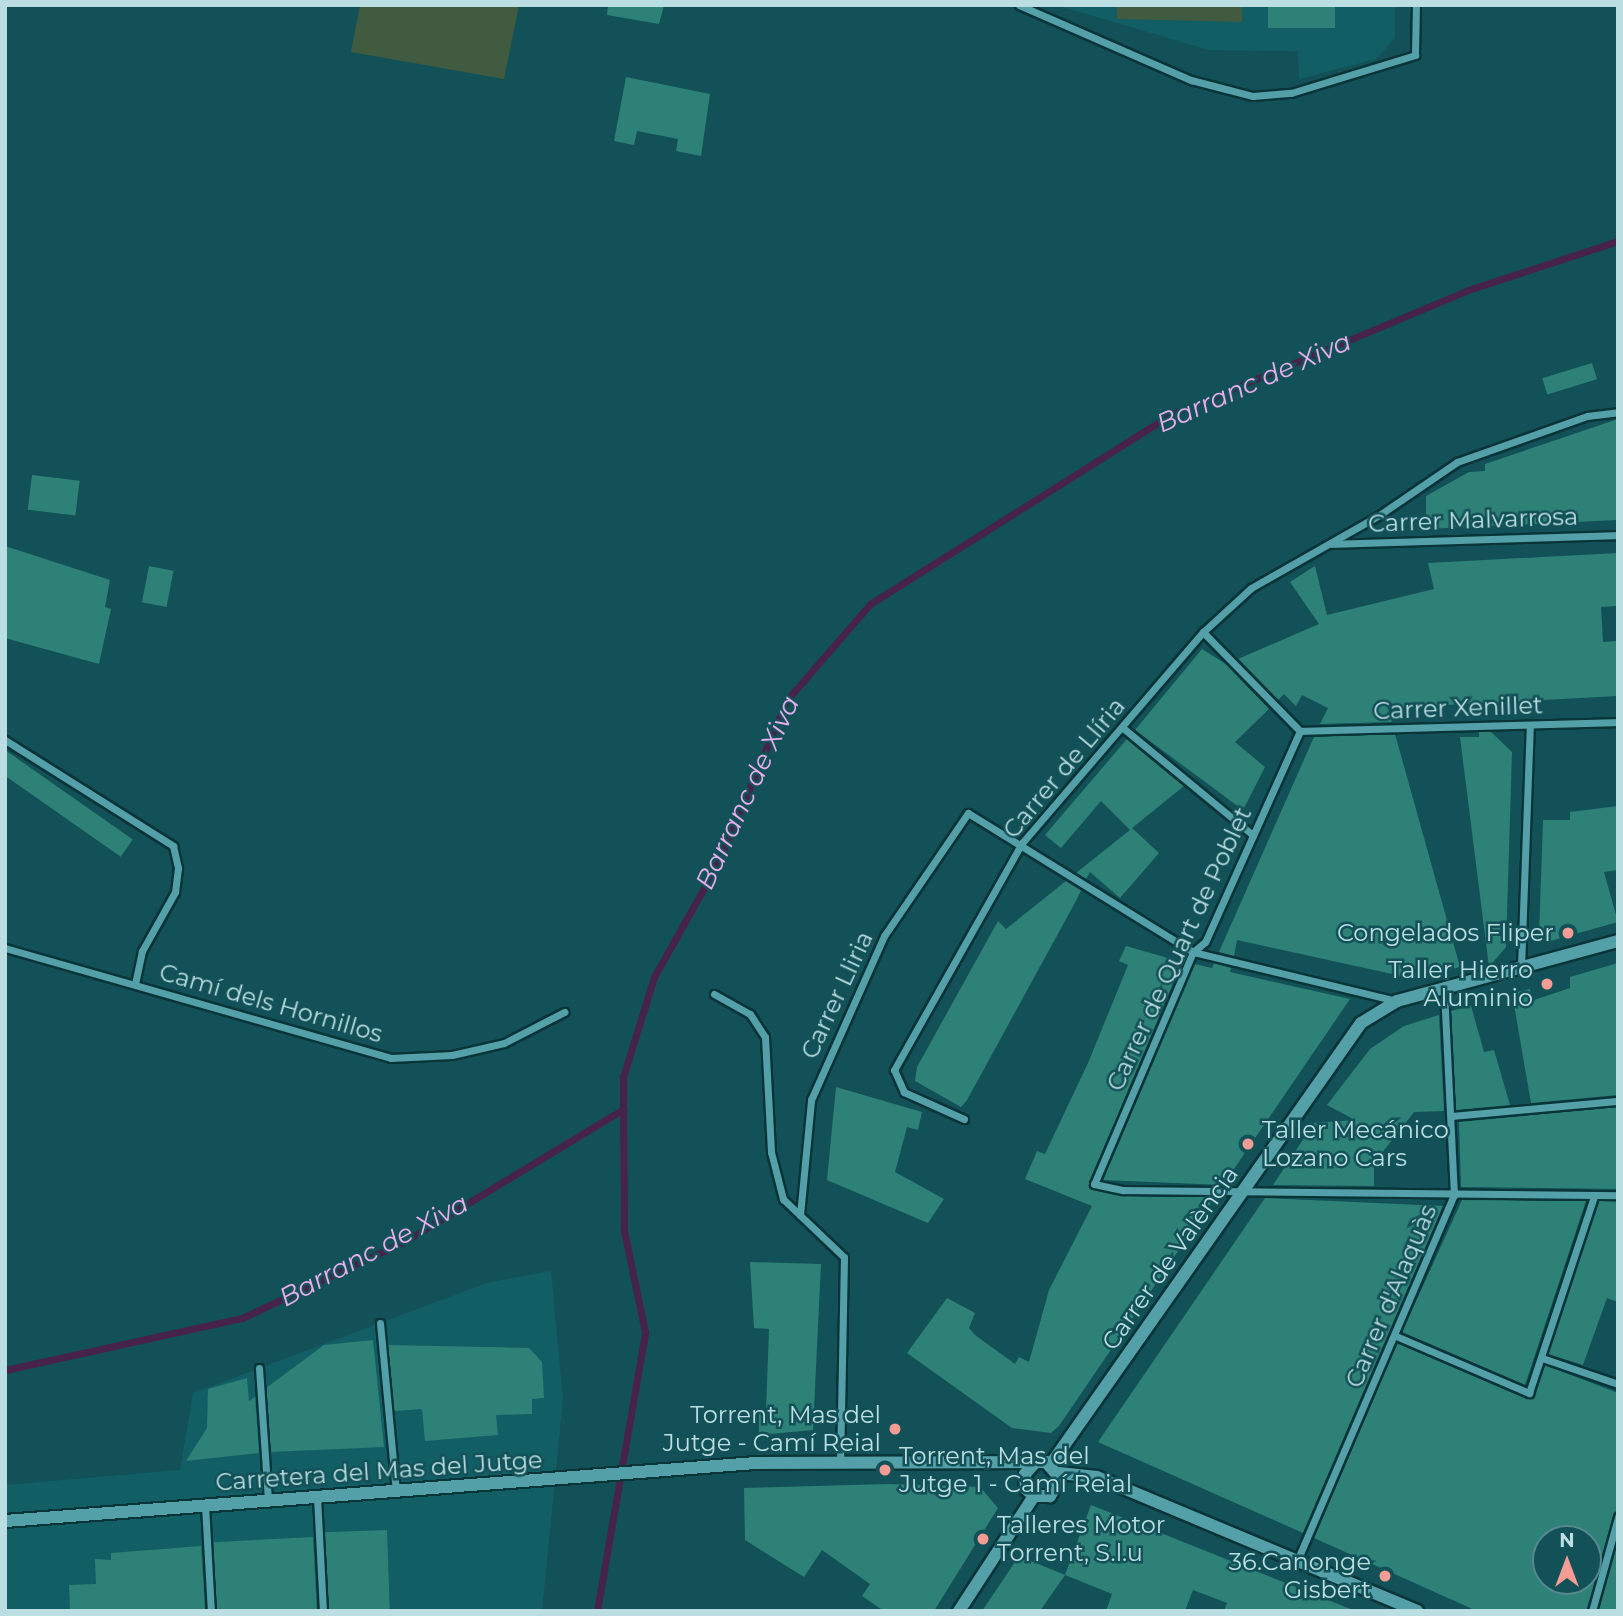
<!DOCTYPE html>
<meta charset="utf-8">
<style>
body{margin:0}
#map{position:relative;width:1623px;height:1616px;overflow:hidden;background:#125157;font-family:Montserrat,sans-serif}
div>[style]{position:absolute}
[style*='--x']{left:calc(var(--x)*1px);top:calc(var(--y)*1px);width:calc(var(--w)*1px);rotate:calc(var(--a)*1deg)}
.built>*{inset:0;background:#125e65}
.green>*{inset:0;background:#405b40}
.stream>*{height:7px;margin:-3.5px;padding:0 3.5px;transform-origin:3.5px;border-radius:3.5px;background:#47234a}
.building>*{inset:0;background:#2e8177;transform-origin:0 0}
.roads{filter:drop-shadow(2px 0 #093438) drop-shadow(-2px 0 #093438) drop-shadow(0 2px #093438) drop-shadow(0 -2px #093438)}
.minor>*{height:7px;margin:-3.5px;padding:0 3.5px;transform-origin:3.5px;border-radius:3.5px;background:#54a0a8}
.tertiary>*{height:12px;margin:-6px;padding:0 6px;transform-origin:6px;border-radius:6px;background:#54a0a8}
.dots>*{width:19px;height:19px;translate:-50% -50%;box-sizing:border-box;border:4px solid #125157;border-radius:50%}
span{translate:-50% -50%;white-space:nowrap;text-align:center;line-height:1.15;-webkit-text-stroke:5px #125157;paint-order:stroke}
.street-label{font-size:24px;color:#badee2}
.poi-label{font-size:24px;color:#badee2}
.right{translate:-100% -50%;text-align:right}
.left{translate:0 -50%;text-align:left}
.water-label{font-size:26px;color:#eaaeee;font-style:italic}
.frame{position:absolute;inset:0;border:7px solid #badee2;pointer-events:none}
.north{position:absolute;left:1532px;top:1525px;width:70px;height:70px;box-sizing:border-box;background:#125157;border:2px solid #55898f;border-radius:50%;rotate:0deg;font-size:19px;font-weight:700;line-height:28px;text-align:center;color:#badee2}
.north::after{content:'';display:block;margin:auto;width:24px;height:32px;background:#f59c95;clip-path:polygon(50% 0,100% 100%,50% 72%,0 100%)}
</style>
<div id="map">
<div class="built">
<div style="clip-path:polygon(1056px 5px,1395px 5px,1395px 38px,1376px 59px,1299px 79px,1298px 51px,1209px 50px)"></div>
<div style="clip-path:polygon(551px 1271px,563px 1399px,542px 1611px,5px 1611px,5px 1485px,180px 1470px,193px 1393px,487px 1283px)"></div>
</div>
<div class="green">
<div style="clip-path:polygon(360px 5px,519px 5px,504px 79px,351px 52px)"></div>
<div style="clip-path:polygon(1117px 5px,1242px 5px,1242px 22px,1117px 19px)"></div>
</div>
<div class="stream">
<div style="--x:5;--y:1370;--w:243;--a:-12.4"></div>
<div style="--x:242;--y:1318;--w:183;--a:-25.3"></div>
<div style="--x:407;--y:1240;--w:253;--a:-31.2"></div>
<div style="--x:597;--y:1611;--w:283;--a:-80.2"></div>
<div style="--x:645;--y:1332;--w:103;--a:-101.7"></div>
<div style="--x:624;--y:1231;--w:154;--a:-90.4"></div>
<div style="--x:623;--y:1077;--w:105;--a:-72.8"></div>
<div style="--x:654;--y:977;--w:131;--a:-60.7"></div>
<div style="--x:718;--y:863;--w:176;--a:-67.2"></div>
<div style="--x:786;--y:701;--w:128;--a:-49.1"></div>
<div style="--x:870;--y:604;--w:357;--a:-32.2"></div>
<div style="--x:1172;--y:414;--w:321;--a:-22.7"></div>
<div style="--x:1468;--y:290;--w:158;--a:-18.1"></div>
</div>
<div class="building">
<div style="clip-path:polygon(608px 5px,664px 5px,659px 24px,607px 15px)"></div>
<div style="left:1268px;top:5px;width:67px;height:23px"></div>
<div style="clip-path:polygon(626px 77px,710px 94px,701px 156px,676px 151px,678px 139px,637px 131px,634px 145px,614px 141px)"></div>
<div style="left:1592px;top:363px;width:17px;height:52px;rotate:73deg"></div>
<div style="clip-path:polygon(1618px 419px,1618px 520px,1426px 529px,1426px 496px,1469px 472px,1485px 471px,1485px 464px)"></div>
<div style="left:32px;top:475px;width:48px;height:35px;rotate:7deg"></div>
<div style="clip-path:polygon(5px 546px,110px 580px,105px 607px,111px 609px,99px 664px,5px 638px)"></div>
<div style="clip-path:polygon(1618px 553px,1618px 606px,1601px 607px,1603px 642px,1618px 641px,1618px 696px,1388px 708px,1392px 722px,1320px 724px,1328px 708px,1302px 695px,1296px 706px,1284px 694px,1278px 700px,1238px 659px,1319px 624px,1290px 582px,1315px 566px,1327px 615px,1434px 589px,1428px 563px)"></div>
<div style="left:149px;top:566px;width:25px;height:37px;rotate:11deg"></div>
<div style="clip-path:polygon(1202px 649px,1226px 664px,1269px 709px,1235px 742px,1265px 767px,1243px 810px,1135px 730px)"></div>
<div style="clip-path:polygon(1479px 732px,1491px 732px,1512px 752px,1506px 947px,1489px 967px,1460px 737px,1479px 737px)"></div>
<div style="clip-path:polygon(1395px 734px,1460px 967px,1415px 979px,1237px 940px,1234px 956px,1219px 952px,1314px 737px)"></div>
<div style="clip-path:polygon(1127px 739px,1184px 786px,1132px 828px,1159px 853px,1120px 898px,1090px 872px,1086px 879px,1076px 873px,1130px 830px,1101px 801px,1061px 848px,1045px 835px)"></div>
<div style="left:5px;top:750px;width:156px;height:21px;rotate:35deg"></div>
<div style="clip-path:polygon(1618px 806px,1618px 870px,1604px 872px,1618px 922px,1547px 942px,1539px 936px,1543px 820px,1570px 820px,1570px 812px)"></div>
<div style="clip-path:polygon(1066px 881px,1081px 890px,1077px 899px,967px 1100px,961px 1107px,915px 1081px,917px 1067px,998px 921px,1006px 929px)"></div>
<div style="clip-path:polygon(1126px 946px,1182px 962px,1088px 1186px,1123px 1196px,1215px 1197px,1059px 1426px,1051px 1433px,1012px 1428px,907px 1353px,947px 1298px,975px 1313px,969px 1328px,975px 1335px,1015px 1364px,1019px 1357px,1029px 1362px,1049px 1290px,1092px 1206px,1025px 1179px,1037px 1151px,1045px 1154px,1088px 1063px,1128px 965px,1119px 961px)"></div>
<div style="clip-path:polygon(1214px 963px,1231px 968px,1230px 972px,1350px 999px,1223px 1185px,1103px 1180px,1194px 964px,1212px 968px)"></div>
<div style="clip-path:polygon(1618px 963px,1618px 1095px,1531px 1103px,1512px 993px,1530px 989px,1531px 1001px,1570px 988px,1570px 977px)"></div>
<div style="clip-path:polygon(1471px 1006px,1484px 1052px,1494px 1050px,1510px 1105px,1456px 1110px,1451px 1011px)"></div>
<div style="clip-path:polygon(1439px 1015px,1444px 1111px,1414px 1112px,1374px 1163px,1374px 1186px,1273px 1185px,1314px 1123px,1355px 1120px,1327px 1105px,1370px 1049px,1404px 1026px)"></div>
<div style="clip-path:polygon(836px 1087px,922px 1112px,918px 1130px,907px 1127px,895px 1172px,944px 1199px,928px 1223px,827px 1180px)"></div>
<div style="clip-path:polygon(1618px 1107px,1618px 1189px,1461px 1187px,1459px 1122px)"></div>
<div style="clip-path:polygon(1265px 1198px,1443px 1206px,1303px 1533px,1098px 1442px)"></div>
<div style="clip-path:polygon(1462px 1200px,1586px 1201px,1525px 1385px,1402px 1332px)"></div>
<div style="clip-path:polygon(1599px 1201px,1618px 1201px,1618px 1302px,1607px 1298px,1583px 1365px,1548px 1354px)"></div>
<div style="clip-path:polygon(750px 1262px,821px 1264px,813px 1430px,759px 1435px,759px 1411px,766px 1411px,769px 1329px,754px 1328px)"></div>
<div style="clip-path:polygon(373px 1340px,384px 1447px,271px 1452px,266px 1388px,324px 1345px)"></div>
<div style="clip-path:polygon(evenodd,1397px 1343px,1527px 1399px,1535px 1396px,1545px 1365px,1618px 1393px,1618px 1511px,1586px 1611px,1477px 1611px,1314px 1538px,1397px 1343px,1546px 1539px,1588px 1539px,1588px 1581px,1546px 1581px,1546px 1539px)"></div>
<div style="clip-path:polygon(388px 1345px,529px 1348px,542px 1362px,544px 1398px,532px 1399px,532px 1414px,496px 1415px,498px 1435px,425px 1441px,422px 1409px,394px 1411px)"></div>
<div style="clip-path:polygon(247px 1378px,249px 1401px,255px 1397px,259px 1453px,186px 1461px,207px 1428px,208px 1389px)"></div>
<div style="clip-path:polygon(888px 1484px,980px 1487px,998px 1508px,934px 1611px,884px 1611px,862px 1596px,870px 1584px,822px 1550px,804px 1577px,745px 1540px,744px 1488px)"></div>
<div style="clip-path:polygon(1091px 1505px,1353px 1610px,1352px 1611px,1224px 1611px,1227px 1603px,1193px 1590px,1185px 1611px,1106px 1611px,1112px 1594px,1065px 1575px)"></div>
<div style="left:387px;top:1530px;width:81px;height:62px;rotate:88deg"></div>
<div style="left:313px;top:1537px;width:74px;height:100px;rotate:87deg"></div>
<div style="clip-path:polygon(1618px 1541px,1618px 1611px,1598px 1611px)"></div>
<div style="clip-path:polygon(201px 1546px,205px 1611px,70px 1611px,69px 1585px,96px 1584px,95px 1559px,111px 1560px,111px 1553px)"></div>
<div style="clip-path:polygon(1019px 1556px,1065px 1575px,1040px 1611px,982px 1611px)"></div>
</div>
<div class="roads">
<div class="minor">
<div style="--x:1019;--y:5;--w:188;--a:23.6"></div>
<div style="--x:1191;--y:80;--w:64;--a:14.5"></div>
<div style="--x:1253;--y:96;--w:38;--a:-5"></div>
<div style="--x:1291;--y:93;--w:130;--a:-17"></div>
<div style="--x:1415;--y:55;--w:50;--a:-88.9"></div>
<div style="--x:1332;--y:544;--w:286;--a:-1.8"></div>
<div style="--x:1203;--y:632;--w:139;--a:45.6"></div>
<div style="--x:1123;--y:728;--w:168;--a:39.5"></div>
<div style="--x:1300;--y:731;--w:231;--a:114.2"></div>
<div style="--x:1205;--y:942;--w:16;--a:140"></div>
<div style="--x:1193;--y:952;--w:252;--a:113.1"></div>
<div style="--x:1094;--y:1184;--w:30;--a:12"></div>
<div style="--x:1123;--y:1190;--w:495;--a:0.6"></div>
<div style="--x:1300;--y:731;--w:318;--a:-1.6"></div>
<div style="--x:5;--y:740;--w:199;--a:32.2"></div>
<div style="--x:173;--y:846;--w:23;--a:77"></div>
<div style="--x:178;--y:868;--w:24;--a:97"></div>
<div style="--x:175;--y:892;--w:68;--a:119.2"></div>
<div style="--x:142;--y:951;--w:34;--a:102"></div>
<div style="--x:5;--y:948;--w:401;--a:15.9"></div>
<div style="--x:391;--y:1058;--w:61;--a:-2.8"></div>
<div style="--x:452;--y:1055;--w:53;--a:-13"></div>
<div style="--x:504;--y:1043;--w:68;--a:-27.3"></div>
<div style="--x:1521;--y:967;--w:242;--a:-87.9"></div>
<div style="--x:714;--y:994;--w:41;--a:29.1"></div>
<div style="--x:750;--y:1014;--w:27;--a:57"></div>
<div style="--x:765;--y:1037;--w:115;--a:87"></div>
<div style="--x:771;--y:1152;--w:49;--a:75.7"></div>
<div style="--x:783;--y:1199;--w:84;--a:43.6"></div>
<div style="--x:844;--y:1257;--w:206;--a:91.1"></div>
<div style="--x:1452;--y:1116;--w:167;--a:-5.2"></div>
<div style="--x:964;--y:1119;--w:66;--a:-155.8"></div>
<div style="--x:904;--y:1092;--w:24;--a:-114"></div>
<div style="--x:894;--y:1070;--w:261;--a:-60.6"></div>
<div style="--x:1022;--y:843;--w:278;--a:-49.4"></div>
<div style="--x:1203;--y:632;--w:65;--a:-42.5"></div>
<div style="--x:1251;--y:588;--w:150;--a:-29.6"></div>
<div style="--x:1381;--y:514;--w:92;--a:-34.4"></div>
<div style="--x:1457;--y:462;--w:138;--a:-19.5"></div>
<div style="--x:1587;--y:416;--w:31;--a:-7"></div>
<div style="--x:800;--y:1215;--w:116;--a:-84.5"></div>
<div style="--x:811;--y:1100;--w:180;--a:-66"></div>
<div style="--x:884;--y:936;--w:149;--a:-55.7"></div>
<div style="--x:968;--y:813;--w:264;--a:31.7"></div>
<div style="--x:1193;--y:952;--w:210;--a:13.5"></div>
<div style="--x:380;--y:1323;--w:170;--a:84.6"></div>
<div style="--x:1396;--y:1336;--w:145;--a:23.2"></div>
<div style="--x:1529;--y:1393;--w:207;--a:-71.7"></div>
<div style="--x:1542;--y:1358;--w:80;--a:18.9"></div>
<div style="--x:259;--y:1368;--w:132;--a:86.1"></div>
<div style="--x:317;--y:1497;--w:114;--a:87"></div>
<div style="--x:205;--y:1505;--w:106;--a:86.8"></div>
<div style="--x:1297;--y:1561;--w:398;--a:-66.8"></div>
<div style="--x:1454;--y:1195;--w:205;--a:-92.8"></div>
<div style="--x:1592;--y:1611;--w:98;--a:-74.5"></div>
</div>
<div class="tertiary">
<div style="--x:1051;--y:1464;--w:539;--a:-54.89"></div>
<div style="--x:1361;--y:1023;--w:42;--a:-31.4"></div>
<div style="--x:1397;--y:1001;--w:229;--a:-15.2"></div>
<div style="--x:1059;--y:1473;--w:38;--a:6"></div>
<div style="--x:1097;--y:1477;--w:347;--a:22.7"></div>
<div style="--x:5;--y:1521;--w:752;--a:-4.42"></div>
<div style="--x:755;--y:1463;--w:291;--a:-0.2"></div>
<div style="--x:1046;--y:1462;--w:21;--a:49"></div>
<div style="--x:1060;--y:1478;--w:21;--a:119"></div>
<div style="--x:1050;--y:1496;--w:16;--a:180"></div>
<div style="--x:1034;--y:1496;--w:11;--a:-139"></div>
<div style="--x:1026;--y:1489;--w:15;--a:-94"></div>
<div style="--x:1025;--y:1474;--w:15;--a:-48"></div>
<div style="--x:959;--y:1611;--w:137;--a:-56.9"></div>
</div>
</div>
<div class="dots">
<div style="left:1568px;top:933px;background:#f59c95"></div>
<div style="left:1547px;top:984px;background:#f59c95"></div>
<div style="left:1248px;top:1144px;background:#f59c95"></div>
<div style="left:895px;top:1429px;background:#f59c95"></div>
<div style="left:885px;top:1470px;background:#f59c95"></div>
<div style="left:983px;top:1539px;background:#f59c95"></div>
<div style="left:1385px;top:1576px;background:#f59c95"></div>
</div>
<div class="street-label">
<span style="left:1473px;top:520px;rotate:-2deg">Carrer Malvarrosa</span>
<span style="left:1458px;top:708px;rotate:-2deg">Carrer Xenillet</span>
<span style="left:1064px;top:768px;rotate:-50deg">Carrer de Llíria</span>
<span style="left:1179px;top:949px;rotate:-65deg">Carrer de Quart de Poblet</span>
<span style="left:837px;top:995px;rotate:-65deg">Carrer Lliria</span>
<span style="left:271px;top:1003px;rotate:16deg">Camí dels Hornillos</span>
<span style="left:1170px;top:1258px;rotate:-55deg">Carrer de València</span>
<span style="left:1391px;top:1296px;rotate:-67deg">Carrer d'Alaquàs</span>
<span style="left:379px;top:1471px;rotate:-4deg">Carretera del Mas del Jutge</span>
</div>
<div class="poi-label">
<span class="right" style="left:1554px;top:933px">Congelados Fliper</span>
<span class="right" style="left:1533px;top:984px">Taller Hierro<br>Aluminio</span>
<span class="left" style="left:1262px;top:1144px">Taller Mecánico<br>Lozano Cars</span>
<span class="right" style="left:881px;top:1429px">Torrent, Mas del<br>Jutge - Camí Reial</span>
<span class="left" style="left:899px;top:1470px">Torrent, Mas del<br>Jutge 1 - Camí Reial</span>
<span class="left" style="left:997px;top:1539px">Talleres Motor<br>Torrent, S.l.u</span>
<span class="right" style="left:1371px;top:1576px">36.Canonge<br>Gisbert</span>
</div>
<div class="water-label">
<span style="left:1254px;top:383px;rotate:-24deg">Barranc de Xiva</span>
<span style="left:748px;top:793px;rotate:-65deg">Barranc de Xiva</span>
<span style="left:374px;top:1251px;rotate:-28deg">Barranc de Xiva</span>
</div>
<div class="frame"></div>
<div class="north">N</div>
</div>
